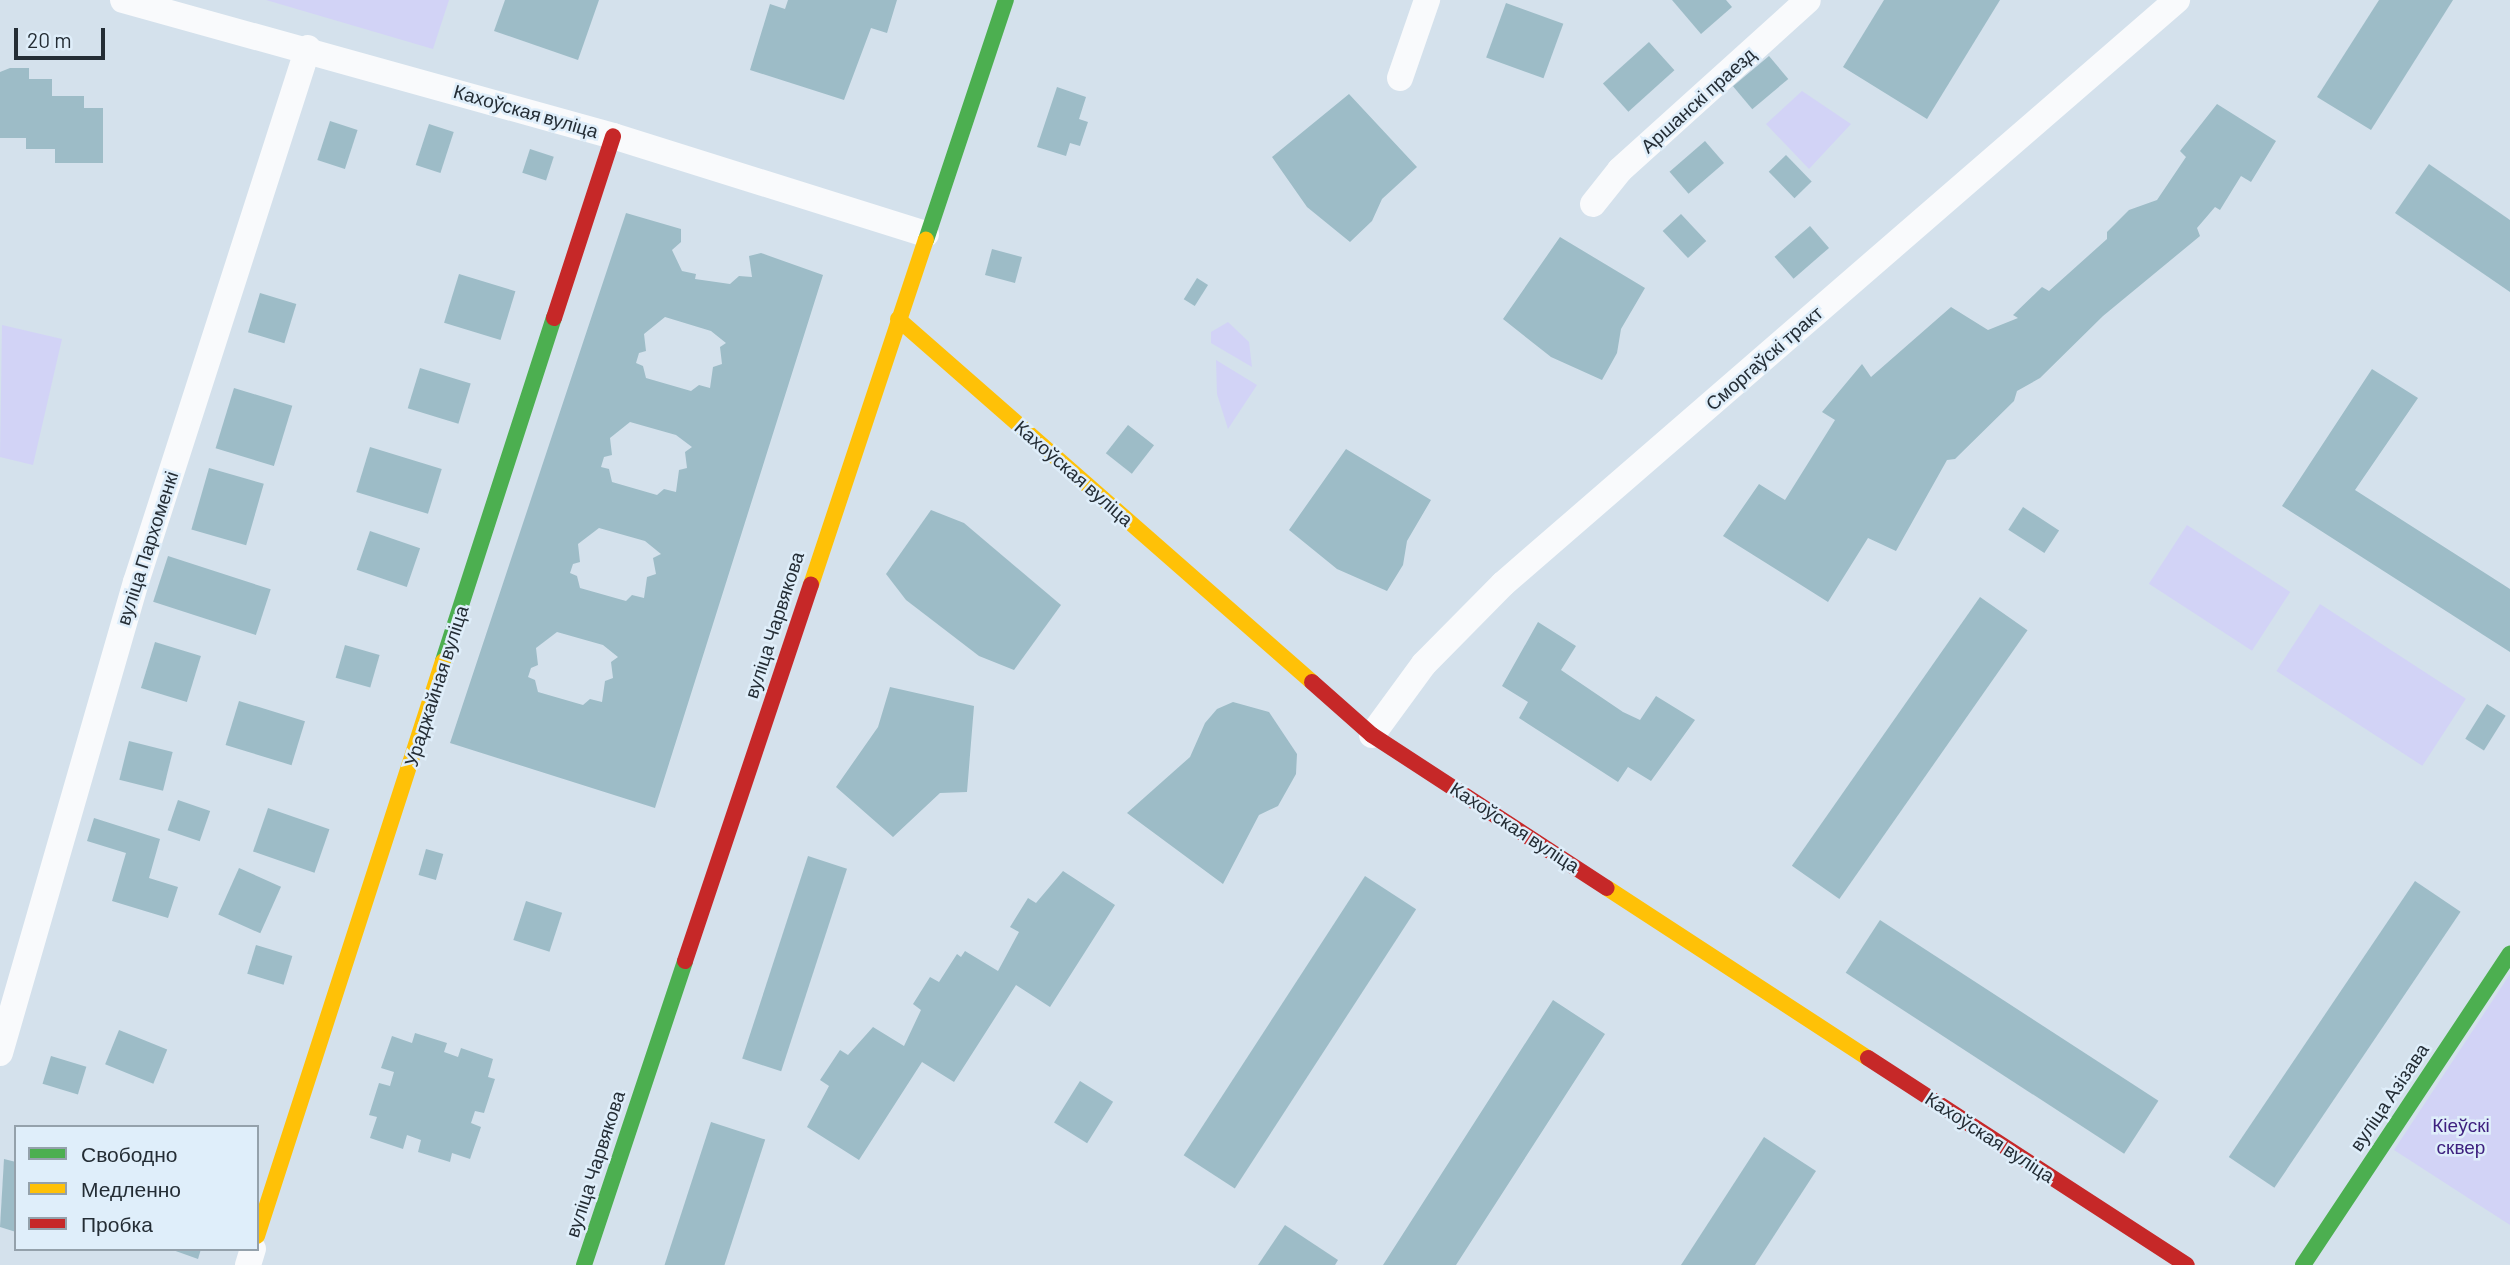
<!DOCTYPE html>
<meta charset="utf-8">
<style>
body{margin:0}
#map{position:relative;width:2510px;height:1265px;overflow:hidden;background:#d4e1ec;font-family:Barlow,sans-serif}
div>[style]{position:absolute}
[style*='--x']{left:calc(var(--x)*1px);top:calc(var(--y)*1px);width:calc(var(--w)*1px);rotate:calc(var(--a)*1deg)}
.green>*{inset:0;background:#d2d3f6;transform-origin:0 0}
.building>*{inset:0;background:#9dbcc7;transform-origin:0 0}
.street>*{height:26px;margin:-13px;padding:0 13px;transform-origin:13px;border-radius:13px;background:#f9fafc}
.fast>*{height:16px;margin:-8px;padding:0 8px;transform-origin:8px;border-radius:8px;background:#4caf50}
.slow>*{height:16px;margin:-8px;padding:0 8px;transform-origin:8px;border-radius:8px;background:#ffc107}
.jam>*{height:16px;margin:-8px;padding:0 8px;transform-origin:8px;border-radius:8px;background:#c62828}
span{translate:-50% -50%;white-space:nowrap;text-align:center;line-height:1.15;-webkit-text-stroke:5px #dfeefa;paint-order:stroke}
.street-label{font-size:19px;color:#242d35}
.park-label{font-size:19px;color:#3e217f}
.legend{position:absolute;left:14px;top:1125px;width:245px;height:126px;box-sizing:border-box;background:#dfeefa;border:2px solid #94a1ab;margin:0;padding:9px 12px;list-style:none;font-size:21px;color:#242d35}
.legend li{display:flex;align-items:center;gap:14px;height:35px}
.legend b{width:35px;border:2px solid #94a1ab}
.scale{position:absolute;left:14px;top:28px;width:91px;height:32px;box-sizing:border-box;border:4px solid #242d35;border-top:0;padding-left:9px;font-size:21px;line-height:24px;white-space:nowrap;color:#242d35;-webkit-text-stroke:5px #dfeefa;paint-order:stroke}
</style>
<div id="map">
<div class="green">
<div style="clip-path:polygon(266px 0,449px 0,433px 49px)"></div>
<div style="clip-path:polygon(1802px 91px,1851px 124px,1809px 169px,1766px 124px)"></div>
<div style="clip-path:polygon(1228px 322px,1249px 342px,1252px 367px,1211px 343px,1211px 332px)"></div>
<div style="clip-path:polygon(2px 325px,62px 339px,33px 465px,0 457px)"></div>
<div style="clip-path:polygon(1216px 360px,1257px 385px,1228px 429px,1217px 394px)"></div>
<div style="left:2187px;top:525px;width:123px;height:70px;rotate:33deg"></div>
<div style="left:2320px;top:604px;width:174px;height:80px;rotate:33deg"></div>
<div style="clip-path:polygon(2510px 974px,2510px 1225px,2394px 1150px)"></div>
</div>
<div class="building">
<div style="clip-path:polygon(505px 0,599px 0,578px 60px,494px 31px)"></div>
<div style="clip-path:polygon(788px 0,897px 0,887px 33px,871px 28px,844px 100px,750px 70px,770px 4px,785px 9px)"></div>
<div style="clip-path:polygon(1672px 0,1726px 0,1732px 7px,1701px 34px)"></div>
<div style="clip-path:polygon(1884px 0,2000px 0,1927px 119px,1843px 67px)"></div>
<div style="clip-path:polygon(2379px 0,2453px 0,2371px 130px,2317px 97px)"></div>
<div style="left:1506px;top:3px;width:61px;height:58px;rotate:20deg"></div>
<div style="left:1649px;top:42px;width:38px;height:62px;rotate:48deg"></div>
<div style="left:1769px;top:56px;width:30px;height:47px;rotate:50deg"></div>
<div style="clip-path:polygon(10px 68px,29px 68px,29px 79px,52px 79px,52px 96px,84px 96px,84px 108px,103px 108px,103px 163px,55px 163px,55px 149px,26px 149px,26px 138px,0 138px,0 72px)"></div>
<div style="clip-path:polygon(1057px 87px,1086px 97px,1079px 119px,1088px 122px,1080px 146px,1070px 143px,1066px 156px,1037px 147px)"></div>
<div style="clip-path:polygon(1349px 94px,1417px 167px,1382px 199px,1372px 221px,1350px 242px,1307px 207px,1272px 157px)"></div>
<div style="clip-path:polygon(2217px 104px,2276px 141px,2251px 182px,2241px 176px,2220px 210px,2215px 207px,2197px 228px,2200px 236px,2103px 316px,2040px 378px,2017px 391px,2014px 401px,1955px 459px,1947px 460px,1896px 551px,1868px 538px,1828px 602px,1723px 536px,1759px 484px,1785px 500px,1835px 420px,1822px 412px,1862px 364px,1871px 377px,1951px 307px,1988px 330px,2018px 318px,2013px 315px,2042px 287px,2049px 291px,2107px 239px,2107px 232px,2129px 210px,2157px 200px,2186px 157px,2180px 151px)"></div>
<div style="left:330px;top:121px;width:29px;height:41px;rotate:18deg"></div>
<div style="left:429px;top:124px;width:26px;height:43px;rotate:18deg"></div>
<div style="left:1705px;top:141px;width:29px;height:47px;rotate:49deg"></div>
<div style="left:530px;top:149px;width:25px;height:25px;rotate:18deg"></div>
<div style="left:1786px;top:155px;width:37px;height:24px;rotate:46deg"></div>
<div style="clip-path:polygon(2429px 164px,2510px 220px,2510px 292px,2395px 213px)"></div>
<div style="clip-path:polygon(evenodd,626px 213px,681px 229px,681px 242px,672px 250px,682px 271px,696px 274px,695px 279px,730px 284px,739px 276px,752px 277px,749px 256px,761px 253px,823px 275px,655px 808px,450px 743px,626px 213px,665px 317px,711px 331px,726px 343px,720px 347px,722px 364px,713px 367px,710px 388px,699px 385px,691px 391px,646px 378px,643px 366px,636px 363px,639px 353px,646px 351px,644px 334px,665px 317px,626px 213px,630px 422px,676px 435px,692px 447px,685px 452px,687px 468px,679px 470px,676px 492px,664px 489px,657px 495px,612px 482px,609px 469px,601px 467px,604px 457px,612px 455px,610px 438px,630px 422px,626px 213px,599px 528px,645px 541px,661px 554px,653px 558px,656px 574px,647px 577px,644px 598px,632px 595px,626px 601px,580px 588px,577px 576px,570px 573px,573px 564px,580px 562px,578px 544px,599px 528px,626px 213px,557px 632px,603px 645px,618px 657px,611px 662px,613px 678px,605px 681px,602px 702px,590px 699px,583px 705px,538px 692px,535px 680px,528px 677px,531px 668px,538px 665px,536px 648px,557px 632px)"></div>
<div style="left:1681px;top:214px;width:37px;height:25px;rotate:47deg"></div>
<div style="left:1810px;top:226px;width:29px;height:47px;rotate:49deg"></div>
<div style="clip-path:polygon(1560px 237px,1645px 288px,1621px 329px,1617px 353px,1602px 380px,1551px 357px,1503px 319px)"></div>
<div style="left:992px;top:249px;width:31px;height:27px;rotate:15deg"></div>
<div style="left:459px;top:274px;width:59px;height:51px;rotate:17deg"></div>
<div style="left:1197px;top:278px;width:13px;height:25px;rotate:32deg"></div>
<div style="left:260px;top:293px;width:38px;height:41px;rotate:17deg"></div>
<div style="left:420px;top:368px;width:53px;height:42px;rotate:17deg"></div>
<div style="clip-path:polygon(2372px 369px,2418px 398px,2355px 490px,2510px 589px,2510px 652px,2282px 506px)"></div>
<div style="left:234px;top:388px;width:61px;height:63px;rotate:17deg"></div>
<div style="left:1128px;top:425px;width:33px;height:36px;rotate:38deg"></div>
<div style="left:370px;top:447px;width:75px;height:47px;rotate:17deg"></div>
<div style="clip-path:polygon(1346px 449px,1431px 500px,1407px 541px,1403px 565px,1387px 591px,1337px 569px,1289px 530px)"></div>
<div style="left:209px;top:468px;width:57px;height:64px;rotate:16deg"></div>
<div style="left:2023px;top:507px;width:43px;height:27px;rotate:33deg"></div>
<div style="clip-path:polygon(931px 510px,964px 523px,1061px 605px,1014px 670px,979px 656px,906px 600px,886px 574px)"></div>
<div style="left:370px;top:531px;width:53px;height:41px;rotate:19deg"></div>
<div style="left:168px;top:556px;width:108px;height:48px;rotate:18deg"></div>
<div style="left:1980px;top:597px;width:58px;height:328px;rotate:35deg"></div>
<div style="clip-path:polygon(1538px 622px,1576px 646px,1561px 670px,1623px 712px,1640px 720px,1656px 696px,1695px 720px,1651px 781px,1628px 767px,1618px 782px,1519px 718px,1528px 702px,1502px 686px)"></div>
<div style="left:155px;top:642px;width:48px;height:48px;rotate:17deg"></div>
<div style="left:345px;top:645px;width:36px;height:34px;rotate:16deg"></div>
<div style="clip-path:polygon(890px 687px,974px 706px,967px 792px,940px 793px,893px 837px,836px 787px,878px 727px)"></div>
<div style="left:239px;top:701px;width:69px;height:46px;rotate:17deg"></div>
<div style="clip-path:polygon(1233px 702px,1269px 712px,1297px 754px,1296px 774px,1278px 806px,1259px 815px,1223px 884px,1127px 813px,1190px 757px,1205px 723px,1217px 709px)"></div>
<div style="left:2487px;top:704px;width:22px;height:41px;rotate:32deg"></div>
<div style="left:129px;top:741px;width:45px;height:40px;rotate:14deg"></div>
<div style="left:178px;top:800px;width:34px;height:32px;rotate:19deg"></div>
<div style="left:268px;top:808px;width:65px;height:46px;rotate:19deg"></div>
<div style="clip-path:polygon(94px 818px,160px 839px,149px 878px,178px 887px,168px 918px,112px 901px,126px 853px,87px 841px)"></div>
<div style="left:426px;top:849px;width:18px;height:27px;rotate:16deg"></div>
<div style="left:808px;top:856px;width:41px;height:213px;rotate:18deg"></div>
<div style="left:239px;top:868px;width:46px;height:51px;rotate:24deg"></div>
<div style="clip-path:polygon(1063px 871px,1115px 905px,1050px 1007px,1016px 985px,954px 1082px,922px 1062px,859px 1160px,807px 1127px,829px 1086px,820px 1080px,840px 1050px,848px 1055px,873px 1027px,904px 1046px,921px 1010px,913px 1004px,930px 977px,939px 982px,957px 954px,961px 957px,965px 951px,998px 971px,1019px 932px,1010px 927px,1028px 898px,1036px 903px)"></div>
<div style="left:1365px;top:876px;width:61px;height:333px;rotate:33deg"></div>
<div style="left:2415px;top:881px;width:55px;height:333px;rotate:34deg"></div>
<div style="left:526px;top:901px;width:38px;height:41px;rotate:18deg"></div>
<div style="left:1880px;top:920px;width:332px;height:63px;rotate:33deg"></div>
<div style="left:256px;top:945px;width:38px;height:30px;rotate:17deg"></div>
<div style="clip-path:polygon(1553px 1000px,1605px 1034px,1585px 1065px,1456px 1265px,1383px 1265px)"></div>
<div style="left:119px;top:1030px;width:52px;height:37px;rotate:22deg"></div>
<div style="clip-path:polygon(415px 1033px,447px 1043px,444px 1052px,458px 1057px,461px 1048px,493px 1059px,488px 1077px,495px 1079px,484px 1113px,475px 1111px,471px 1123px,481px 1127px,470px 1159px,452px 1153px,450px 1162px,418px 1152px,421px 1140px,407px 1135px,403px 1149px,370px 1138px,377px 1117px,369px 1115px,379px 1083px,390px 1086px,394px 1072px,381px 1068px,392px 1036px,412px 1043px)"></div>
<div style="left:51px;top:1056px;width:37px;height:29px;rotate:17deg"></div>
<div style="left:1080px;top:1081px;width:39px;height:49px;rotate:32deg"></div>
<div style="left:711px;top:1122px;width:57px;height:151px;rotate:18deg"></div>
<div style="clip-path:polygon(1764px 1137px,1816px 1171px,1755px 1265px,1681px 1265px)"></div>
<div style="clip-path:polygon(4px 1159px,16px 1162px,16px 1232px,0 1227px)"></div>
<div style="clip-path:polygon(1285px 1225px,1338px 1260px,1335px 1265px,1258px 1265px)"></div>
<div style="clip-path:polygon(170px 1249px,201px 1249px,198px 1259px)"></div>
</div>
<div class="street">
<div style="--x:123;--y:0;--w:509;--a:15.51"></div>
<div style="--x:613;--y:136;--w:328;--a:17.4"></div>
<div style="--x:1400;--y:78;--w:83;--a:-70.9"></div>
<div style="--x:1593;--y:204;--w:43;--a:-51.5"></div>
<div style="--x:1620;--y:170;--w:253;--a:-42.1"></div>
<div style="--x:1372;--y:735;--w:88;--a:-53.8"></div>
<div style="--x:1424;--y:664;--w:112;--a:-45.4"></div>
<div style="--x:1503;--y:584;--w:892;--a:-40.91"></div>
<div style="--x:0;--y:1053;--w:490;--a:-73.9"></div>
<div style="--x:136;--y:582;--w:561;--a:-72.15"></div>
<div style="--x:248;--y:1265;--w:17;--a:-73"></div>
</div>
<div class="fast">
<div style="--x:926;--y:240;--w:253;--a:-71.6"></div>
<div style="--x:443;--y:661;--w:361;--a:-72.1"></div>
<div style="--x:584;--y:1265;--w:320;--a:-71.6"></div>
<div style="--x:2303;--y:1265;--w:374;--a:-56.4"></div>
</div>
<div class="slow">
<div style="--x:898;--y:319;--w:551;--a:41.24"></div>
<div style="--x:811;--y:585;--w:364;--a:-71.6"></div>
<div style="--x:1607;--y:888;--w:311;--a:33.1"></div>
<div style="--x:257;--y:1236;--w:604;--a:-72.07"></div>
</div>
<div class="jam">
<div style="--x:554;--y:318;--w:191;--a:-72"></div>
<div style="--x:1312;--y:682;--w:80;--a:41.5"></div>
<div style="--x:1372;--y:735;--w:280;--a:33.1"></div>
<div style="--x:685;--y:961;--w:397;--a:-71.5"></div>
<div style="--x:1868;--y:1058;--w:380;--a:33"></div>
</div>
<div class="street-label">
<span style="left:1698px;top:100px;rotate:-42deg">Аршанскі праезд</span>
<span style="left:526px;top:111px;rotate:16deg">Кахоўская вуліца</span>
<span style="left:1764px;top:358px;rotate:-41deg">Сморгаўскі тракт</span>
<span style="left:1074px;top:473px;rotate:41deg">Кахоўская вуліца</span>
<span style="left:147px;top:548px;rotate:-72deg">вуліца Пархоменкі</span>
<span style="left:774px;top:625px;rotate:-72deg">вуліца Чарвякова</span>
<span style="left:436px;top:686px;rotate:-72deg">Ураджайная вуліца</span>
<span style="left:1515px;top:827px;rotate:33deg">Кахоўская вуліца</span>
<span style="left:2389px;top:1097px;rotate:-56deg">вуліца Азізава</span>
<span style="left:1990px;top:1137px;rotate:33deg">Кахоўская вуліца</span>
<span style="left:595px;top:1164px;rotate:-72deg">вуліца Чарвякова</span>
</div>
<div class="park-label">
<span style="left:2461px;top:1136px">Кіеўскі<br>сквер</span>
</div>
<ul class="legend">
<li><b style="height:9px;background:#4caf50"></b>Свободно</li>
<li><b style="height:9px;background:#ffc107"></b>Медленно</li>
<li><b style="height:9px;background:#c62828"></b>Пробка</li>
</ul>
<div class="scale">20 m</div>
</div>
